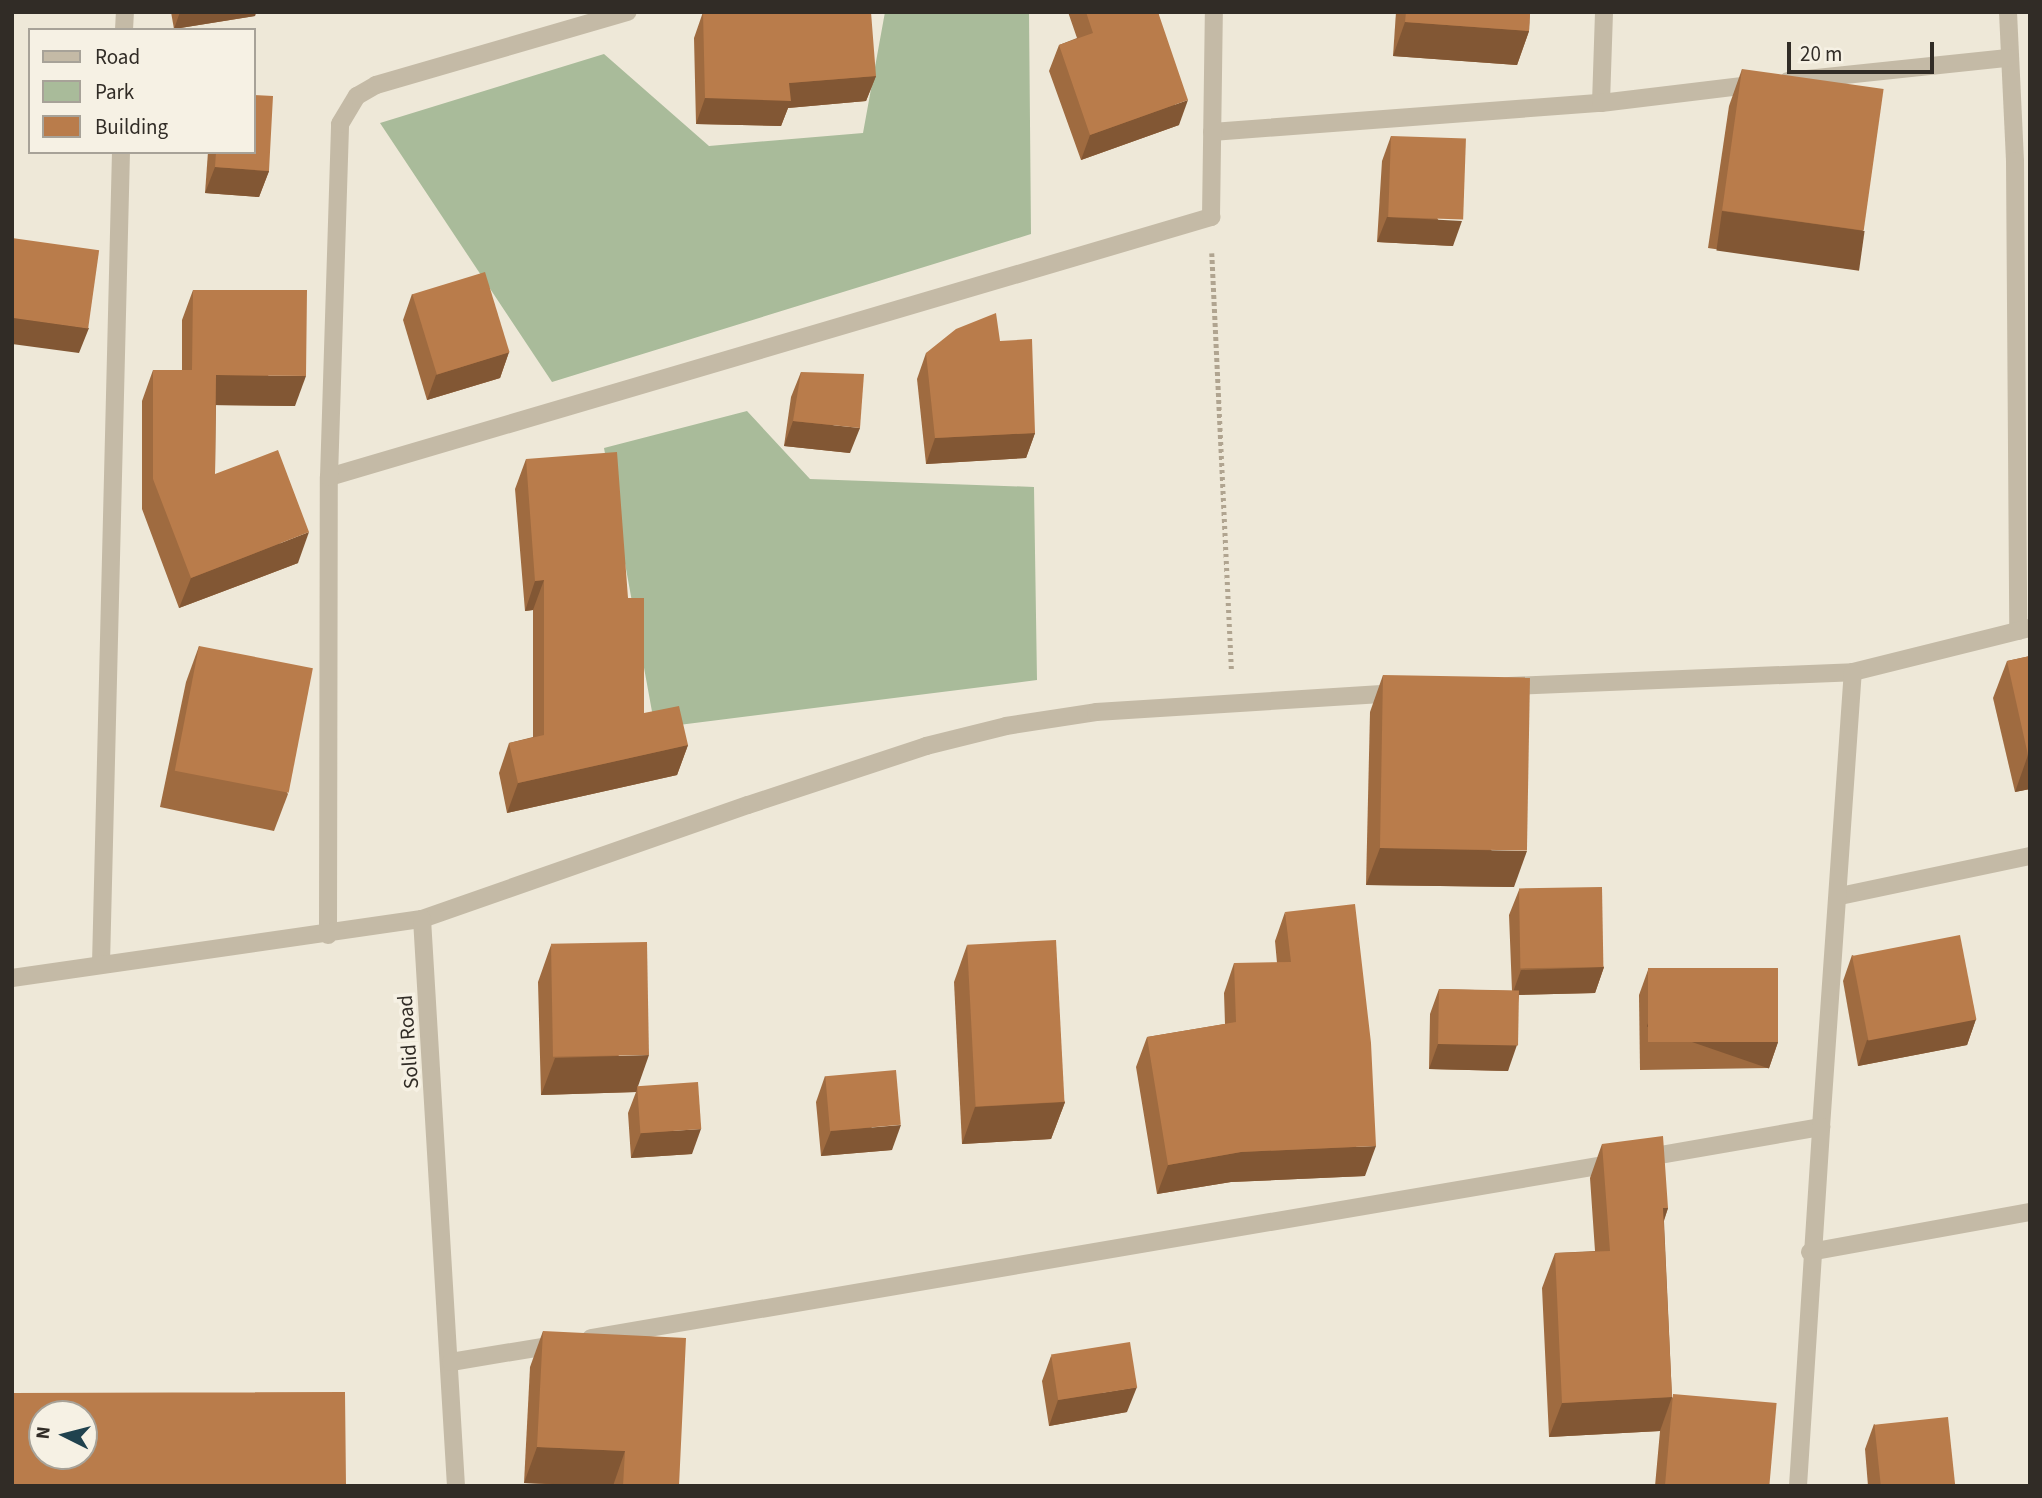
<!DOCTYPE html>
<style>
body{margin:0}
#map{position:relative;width:2042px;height:1498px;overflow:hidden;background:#eee8d8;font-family:"Source Sans 3",sans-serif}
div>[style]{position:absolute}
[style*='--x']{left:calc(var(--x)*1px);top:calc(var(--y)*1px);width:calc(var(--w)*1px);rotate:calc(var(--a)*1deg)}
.green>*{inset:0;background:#a9bb9a}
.path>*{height:4.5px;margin-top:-2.25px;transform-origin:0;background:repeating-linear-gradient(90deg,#b0a490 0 3.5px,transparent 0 7px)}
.lane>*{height:18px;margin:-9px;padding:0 9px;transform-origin:9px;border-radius:9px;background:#c4baa6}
.street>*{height:18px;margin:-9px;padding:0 9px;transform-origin:9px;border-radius:9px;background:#c4baa6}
.wall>*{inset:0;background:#9f6b40}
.shaded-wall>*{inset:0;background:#825734;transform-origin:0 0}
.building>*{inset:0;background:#b97c4b;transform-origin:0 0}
span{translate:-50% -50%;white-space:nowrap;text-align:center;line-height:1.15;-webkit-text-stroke:7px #f6f1e4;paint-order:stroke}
.street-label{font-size:21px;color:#312c26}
.frame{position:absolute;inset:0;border:14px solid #312c26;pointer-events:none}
.legend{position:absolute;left:28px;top:28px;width:228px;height:126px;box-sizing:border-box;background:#f6f1e4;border:2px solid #a7a298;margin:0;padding:9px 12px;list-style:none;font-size:21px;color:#312c26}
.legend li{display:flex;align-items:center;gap:14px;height:35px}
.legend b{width:35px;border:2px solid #a7a298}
.north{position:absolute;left:28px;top:1400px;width:70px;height:70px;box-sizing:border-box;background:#f6f1e4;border:2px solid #a7a298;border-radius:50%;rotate:276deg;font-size:19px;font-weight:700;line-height:28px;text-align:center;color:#312c26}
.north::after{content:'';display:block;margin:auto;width:24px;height:32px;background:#20424e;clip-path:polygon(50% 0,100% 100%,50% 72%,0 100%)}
.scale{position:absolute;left:1787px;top:42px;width:147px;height:32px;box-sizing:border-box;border:4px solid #312c26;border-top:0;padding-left:9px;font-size:21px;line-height:24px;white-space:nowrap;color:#312c26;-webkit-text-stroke:5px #f6f1e4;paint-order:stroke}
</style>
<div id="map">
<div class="green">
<div style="clip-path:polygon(885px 12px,1029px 12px,1031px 234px,552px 382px,380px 123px,604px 54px,709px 146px,863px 133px)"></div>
<div style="clip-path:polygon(747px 411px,810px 479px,1034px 487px,1037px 680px,655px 728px,604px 448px)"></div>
</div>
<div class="path">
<div style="--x:1212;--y:253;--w:417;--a:87.3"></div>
</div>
<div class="lane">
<div style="--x:1601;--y:103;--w:91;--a:-88.1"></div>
</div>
<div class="street">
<div style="--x:2008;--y:12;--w:149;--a:87.3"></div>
<div style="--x:2015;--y:161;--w:470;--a:89.6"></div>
<div style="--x:124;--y:30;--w:18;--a:-87"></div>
<div style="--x:1788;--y:81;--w:221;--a:-6"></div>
<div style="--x:1212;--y:132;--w:390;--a:-4.3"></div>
<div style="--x:1601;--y:103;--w:157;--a:-6.9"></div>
<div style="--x:329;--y:477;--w:920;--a:-16.42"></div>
<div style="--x:1211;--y:217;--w:205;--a:-89.2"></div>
<div style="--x:1509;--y:686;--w:344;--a:-2.3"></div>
<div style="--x:1853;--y:672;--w:182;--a:-14"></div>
<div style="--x:1840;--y:896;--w:194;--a:-11.9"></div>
<div style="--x:422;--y:919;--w:345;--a:-19.3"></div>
<div style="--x:748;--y:805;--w:188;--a:-18.3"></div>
<div style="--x:926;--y:746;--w:82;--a:-14"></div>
<div style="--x:1006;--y:726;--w:91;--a:-8.8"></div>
<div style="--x:1096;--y:712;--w:302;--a:-3.6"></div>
<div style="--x:328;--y:935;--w:458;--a:-89.9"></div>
<div style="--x:329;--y:477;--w:353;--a:-88.2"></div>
<div style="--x:340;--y:124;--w:33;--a:-59"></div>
<div style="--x:357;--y:96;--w:22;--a:-30"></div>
<div style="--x:376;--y:85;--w:262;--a:-16.2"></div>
<div style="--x:101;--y:964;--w:812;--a:-88.59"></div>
<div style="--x:12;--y:978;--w:414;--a:-8.2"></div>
<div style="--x:422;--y:919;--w:568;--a:86.57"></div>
<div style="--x:1643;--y:1158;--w:181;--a:-9.9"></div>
<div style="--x:1821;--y:1127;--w:456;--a:-86"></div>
<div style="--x:1810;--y:1252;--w:224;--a:-10.3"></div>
<div style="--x:591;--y:1338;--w:1040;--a:-9.69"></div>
<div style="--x:451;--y:1362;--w:110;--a:-9.4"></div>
<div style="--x:1798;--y:1486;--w:360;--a:-86.3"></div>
</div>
<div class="wall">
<div style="clip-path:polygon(171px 12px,256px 12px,255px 16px,174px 29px)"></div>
<div style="clip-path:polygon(703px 12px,876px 76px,866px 101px,788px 108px,781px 126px,696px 124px,694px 38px)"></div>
<div style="clip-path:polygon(1068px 12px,1158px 12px,1179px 125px,1081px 160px,1049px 71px,1059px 45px,1077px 38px)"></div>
<div style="clip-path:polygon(1396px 12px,1530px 12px,1529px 31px,1517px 65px,1393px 56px)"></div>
<div style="clip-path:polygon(1742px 69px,1864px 232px,1850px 269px,1708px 248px,1729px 106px)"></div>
<div style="clip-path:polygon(1391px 136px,1453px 246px,1377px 242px,1382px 161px)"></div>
<div style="clip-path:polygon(208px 152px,254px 152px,269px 171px,259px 197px,205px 193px)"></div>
<div style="clip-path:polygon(193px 290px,295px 406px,216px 405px,215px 474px,298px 563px,179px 608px,142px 509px,142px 401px,153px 370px,182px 370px,182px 320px)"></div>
<div style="clip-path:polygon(412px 294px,509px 352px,500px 378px,427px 400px,403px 320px)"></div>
<div style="clip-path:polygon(1000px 341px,1035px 433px,1026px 458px,926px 464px,917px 379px,926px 353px)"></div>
<div style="clip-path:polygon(801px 372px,850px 453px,784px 446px,791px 397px)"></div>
<div style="clip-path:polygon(526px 459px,628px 598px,644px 713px,688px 745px,677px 775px,507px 813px,499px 773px,509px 743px,533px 737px,533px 610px,525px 611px,515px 489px)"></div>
<div style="clip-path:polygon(199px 646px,288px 794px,274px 831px,160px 807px,186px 682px)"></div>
<div style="clip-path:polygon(2030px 656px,2030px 789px,2015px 792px,1993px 698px,2007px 661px)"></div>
<div style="clip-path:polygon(1383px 675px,1514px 887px,1366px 885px,1370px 712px)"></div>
<div style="clip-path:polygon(1519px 890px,1604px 967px,1595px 993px,1519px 995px,1508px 1071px,1429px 1069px,1430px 1014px,1439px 989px,1512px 991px,1509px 915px)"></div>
<div style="clip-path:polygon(1285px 912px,1365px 1176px,1231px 1182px,1157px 1194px,1136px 1067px,1147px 1037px,1225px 1024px,1224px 993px,1234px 963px,1277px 963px,1275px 941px)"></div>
<div style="clip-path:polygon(551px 945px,638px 1087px,692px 1154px,631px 1158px,628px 1113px,636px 1092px,541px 1095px,538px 982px)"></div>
<div style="clip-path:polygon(967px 945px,1065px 1102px,1051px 1139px,962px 1144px,954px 982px)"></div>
<div style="clip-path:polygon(1852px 955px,1976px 1019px,1967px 1045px,1858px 1066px,1843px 981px)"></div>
<div style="clip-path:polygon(1648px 970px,1778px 1042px,1769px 1068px,1640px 1070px,1639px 995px)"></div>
<div style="clip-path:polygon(825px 1076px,892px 1150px,821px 1156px,816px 1102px)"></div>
<div style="clip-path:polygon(1602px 1144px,1668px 1208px,1664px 1221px,1672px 1397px,1770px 1486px,1655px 1486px,1660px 1431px,1549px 1437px,1542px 1288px,1555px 1253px,1595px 1251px,1590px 1178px)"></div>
<div style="clip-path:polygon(543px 1331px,679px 1486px,590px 1486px,524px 1483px,530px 1367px)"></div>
<div style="clip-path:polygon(1051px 1356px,1127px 1412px,1049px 1426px,1042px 1381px)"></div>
<div style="clip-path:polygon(1874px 1424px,1955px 1486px,1868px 1486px,1865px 1449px)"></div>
</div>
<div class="shaded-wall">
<div style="clip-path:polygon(180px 12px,256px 12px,255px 16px,174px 29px)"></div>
<div style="clip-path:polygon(1405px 22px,1529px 31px,1517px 65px,1393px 56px)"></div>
<div style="clip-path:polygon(876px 76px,866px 101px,788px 108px,781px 126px,696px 124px,705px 98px,789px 83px)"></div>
<div style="clip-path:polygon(1188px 100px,1179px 125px,1081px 160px,1090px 135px)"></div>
<div style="clip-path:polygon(215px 167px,269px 171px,259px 197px,205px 193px)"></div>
<div style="left:1722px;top:211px;width:144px;height:40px;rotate:8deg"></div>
<div style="clip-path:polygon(1387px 217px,1462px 221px,1453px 246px,1377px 242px)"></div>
<div style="clip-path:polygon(12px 317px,89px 328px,79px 353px,12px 344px)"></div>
<div style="clip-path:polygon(509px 352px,500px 378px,427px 400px,436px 375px)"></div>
<div style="clip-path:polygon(216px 375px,306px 376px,295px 406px,205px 405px)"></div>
<div style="clip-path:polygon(793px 421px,860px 428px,850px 453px,784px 446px)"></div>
<div style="clip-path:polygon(1035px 433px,1026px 458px,926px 464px,935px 438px)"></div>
<div style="clip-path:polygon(309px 532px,298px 563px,179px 608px,191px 578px)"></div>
<div style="clip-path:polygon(544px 580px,533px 610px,525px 611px,535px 581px)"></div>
<div style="clip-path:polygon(688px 745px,677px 775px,507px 813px,518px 783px)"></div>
<div style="clip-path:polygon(2028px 755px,2030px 755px,2030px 789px,2015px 792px)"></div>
<div style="clip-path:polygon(1380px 848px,1527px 851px,1514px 887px,1366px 885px)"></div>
<div style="clip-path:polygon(1604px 967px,1595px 993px,1512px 995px,1521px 970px)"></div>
<div style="clip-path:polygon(1976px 1019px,1967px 1045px,1858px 1066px,1867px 1040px)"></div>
<div style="left:1778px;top:1042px;width:28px;height:129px;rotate:109deg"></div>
<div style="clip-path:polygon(1438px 1044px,1517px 1045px,1508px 1071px,1429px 1069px)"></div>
<div style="clip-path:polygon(649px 1055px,636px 1092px,541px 1095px,555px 1058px)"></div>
<div style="clip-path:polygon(1065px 1102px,1051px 1139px,962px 1144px,975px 1107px)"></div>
<div style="clip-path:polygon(901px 1125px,892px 1150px,821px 1156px,831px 1131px)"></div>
<div style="clip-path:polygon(701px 1129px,692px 1154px,631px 1158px,641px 1133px)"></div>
<div style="clip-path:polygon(1376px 1146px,1365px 1176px,1231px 1182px,1157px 1194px,1168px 1165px,1241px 1152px)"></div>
<div style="clip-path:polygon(1663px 1208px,1668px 1208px,1656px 1242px)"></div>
<div style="clip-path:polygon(1137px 1387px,1127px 1412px,1049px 1426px,1058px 1400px)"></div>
<div style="clip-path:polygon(1672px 1397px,1660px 1431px,1549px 1437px,1562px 1403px)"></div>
<div style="clip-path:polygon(537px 1447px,625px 1451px,613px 1486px,524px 1483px)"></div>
</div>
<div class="building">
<div style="clip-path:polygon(703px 12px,871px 12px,876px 76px,789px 83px,791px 101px,705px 98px)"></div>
<div style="clip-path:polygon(1086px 12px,1158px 12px,1188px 100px,1090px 135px,1059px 45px,1093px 33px)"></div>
<div style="clip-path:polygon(1406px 12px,1530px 12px,1529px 31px,1405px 22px)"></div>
<div style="left:1742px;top:69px;width:143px;height:143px;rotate:8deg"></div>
<div style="clip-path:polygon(254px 95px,273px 96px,269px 171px,215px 167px,216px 152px,254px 152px)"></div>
<div style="left:1391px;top:136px;width:75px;height:81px;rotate:2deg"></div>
<div style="left:12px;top:238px;width:88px;height:79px;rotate:8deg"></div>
<div style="left:485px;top:272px;width:84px;height:76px;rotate:73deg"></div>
<div style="clip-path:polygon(193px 290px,307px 290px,306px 376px,216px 375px,215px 474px,278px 450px,309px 532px,191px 578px,153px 479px,153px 370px,192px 370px)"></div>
<div style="clip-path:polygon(996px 313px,1000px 341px,1032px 339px,1035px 433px,935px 438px,926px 353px,956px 329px)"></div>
<div style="clip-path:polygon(801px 372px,864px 374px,860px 428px,793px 421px)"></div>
<div style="clip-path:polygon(617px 452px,628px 598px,644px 598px,644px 713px,679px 706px,688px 745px,518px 783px,509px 743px,544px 735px,544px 580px,535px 581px,526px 459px)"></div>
<div style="left:199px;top:646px;width:116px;height:127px;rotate:11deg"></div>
<div style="clip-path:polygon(2030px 656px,2030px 755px,2028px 755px,2007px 661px)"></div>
<div style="left:1383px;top:675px;width:147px;height:173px;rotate:1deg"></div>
<div style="left:1602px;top:887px;width:80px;height:83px;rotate:89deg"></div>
<div style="clip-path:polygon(1355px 904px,1371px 1043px,1376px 1146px,1241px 1152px,1168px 1165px,1147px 1037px,1236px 1022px,1234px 963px,1291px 962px,1285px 912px)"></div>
<div style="left:1960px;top:935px;width:86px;height:110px;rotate:79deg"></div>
<div style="left:1056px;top:940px;width:162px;height:89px;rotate:87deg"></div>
<div style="left:647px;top:942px;width:113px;height:96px;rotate:89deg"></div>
<div style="left:1778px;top:968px;width:74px;height:130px;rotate:90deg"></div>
<div style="left:1439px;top:989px;width:80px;height:55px;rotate:1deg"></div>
<div style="left:896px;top:1070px;width:55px;height:71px;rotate:85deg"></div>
<div style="left:698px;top:1082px;width:47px;height:61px;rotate:86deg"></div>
<div style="clip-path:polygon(1663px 1136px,1668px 1208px,1663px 1208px,1672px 1397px,1562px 1403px,1555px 1253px,1610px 1251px,1602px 1144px)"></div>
<div style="clip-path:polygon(543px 1331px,686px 1338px,679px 1486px,623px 1486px,625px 1451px,537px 1447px)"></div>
<div style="left:1130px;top:1342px;width:46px;height:80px;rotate:81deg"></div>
<div style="clip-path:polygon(evenodd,345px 1392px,346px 1486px,12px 1486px,12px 1393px,345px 1392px,42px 1414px,84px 1414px,84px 1456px,42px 1456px,42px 1414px)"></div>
<div style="left:1673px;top:1394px;width:104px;height:92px;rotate:5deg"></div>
<div style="left:1948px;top:1417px;width:69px;height:74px;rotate:84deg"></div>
</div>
<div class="street-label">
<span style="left:408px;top:1042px;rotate:-94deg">Solid Road</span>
</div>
<div class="frame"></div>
<ul class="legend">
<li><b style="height:9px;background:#c4baa6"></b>Road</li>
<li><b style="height:19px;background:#a9bb9a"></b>Park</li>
<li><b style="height:19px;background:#b97c4b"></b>Building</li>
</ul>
<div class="north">N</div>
<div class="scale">20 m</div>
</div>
